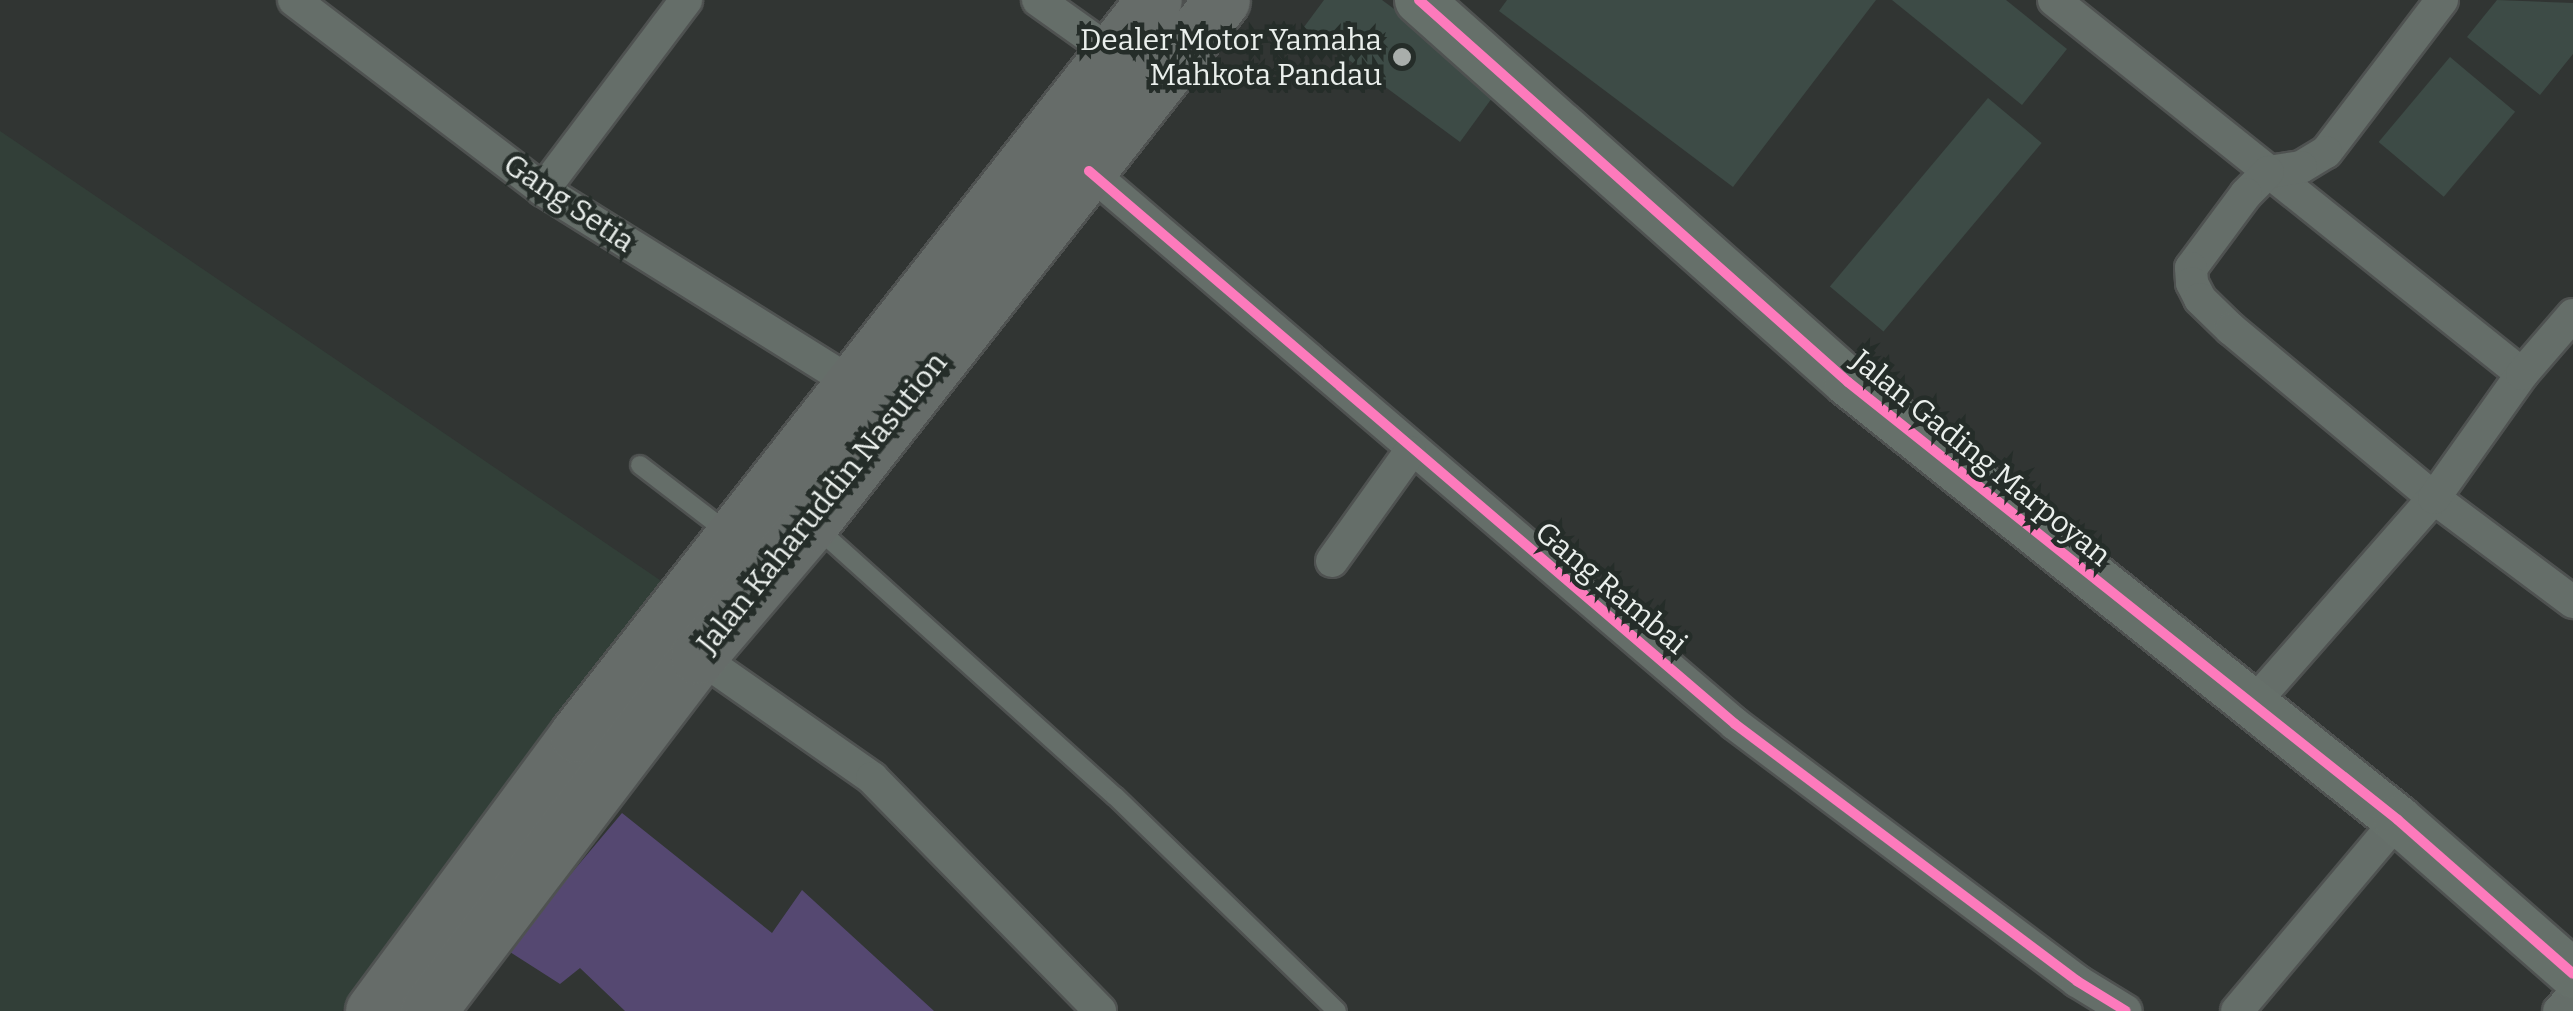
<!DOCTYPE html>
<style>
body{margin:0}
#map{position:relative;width:2573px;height:1011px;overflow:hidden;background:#313533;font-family:Bitter,serif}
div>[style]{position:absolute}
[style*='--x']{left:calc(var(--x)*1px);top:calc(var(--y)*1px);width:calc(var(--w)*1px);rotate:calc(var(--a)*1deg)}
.built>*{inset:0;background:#323f38}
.green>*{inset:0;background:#554871}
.building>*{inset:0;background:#3d4b46;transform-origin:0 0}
.roads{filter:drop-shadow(2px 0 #4f5251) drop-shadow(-2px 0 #4f5251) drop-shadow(0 2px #4f5251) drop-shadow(0 -2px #4f5251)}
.lane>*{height:18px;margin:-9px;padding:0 9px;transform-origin:9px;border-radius:9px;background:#656e69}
.street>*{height:32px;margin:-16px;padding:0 16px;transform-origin:16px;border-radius:16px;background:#656e69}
.secondary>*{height:48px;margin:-24px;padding:0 24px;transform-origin:24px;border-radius:24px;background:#66706a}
.highway>*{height:55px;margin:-27.5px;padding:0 27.5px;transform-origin:27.5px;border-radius:27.5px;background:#666c69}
.cycleway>*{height:10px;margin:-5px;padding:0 5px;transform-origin:5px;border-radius:5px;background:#fd7abc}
.dots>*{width:28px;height:28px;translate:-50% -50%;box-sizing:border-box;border:5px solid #252d29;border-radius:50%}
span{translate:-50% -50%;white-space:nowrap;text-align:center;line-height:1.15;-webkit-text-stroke:9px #252d29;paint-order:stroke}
.poi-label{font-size:30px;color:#eaefec}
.right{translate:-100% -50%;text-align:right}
.street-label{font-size:30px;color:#eaefec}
</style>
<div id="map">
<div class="built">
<div style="clip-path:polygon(0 131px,676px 591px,342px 1011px,0 1011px)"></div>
</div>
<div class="green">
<div style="clip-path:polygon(622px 813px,772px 933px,802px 890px,934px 1011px,625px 1011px,580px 968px,560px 984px,507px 950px)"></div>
</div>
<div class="building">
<div style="clip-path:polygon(1324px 0,1382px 0,1500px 87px,1460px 142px,1304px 27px)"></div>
<div style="clip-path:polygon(1507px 0,1876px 0,1733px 187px,1499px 11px)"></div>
<div style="clip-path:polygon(1892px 0,2006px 0,2067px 49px,2022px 105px)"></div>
<div style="clip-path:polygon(2497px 0,2573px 3px,2573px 54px,2540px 95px,2467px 37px)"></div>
<div style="left:2450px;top:57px;width:85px;height:111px;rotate:40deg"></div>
<div style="left:1988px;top:98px;width:70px;height:246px;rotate:40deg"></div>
</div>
<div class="roads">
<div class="lane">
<div style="--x:640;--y:465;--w:113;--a:37.5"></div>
<div style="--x:817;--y:528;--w:401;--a:42"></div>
<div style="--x:1115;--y:796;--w:309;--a:44.1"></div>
</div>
<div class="street">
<div style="--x:294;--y:0;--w:313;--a:37.3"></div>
<div style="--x:543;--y:190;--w:370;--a:32"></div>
<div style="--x:1038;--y:0;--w:90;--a:35.5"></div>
<div style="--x:2054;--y:0;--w:599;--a:38.63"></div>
<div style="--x:2442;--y:0;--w:191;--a:127.3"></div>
<div style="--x:2326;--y:152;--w:29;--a:149"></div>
<div style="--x:2301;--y:167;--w:33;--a:171"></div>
<div style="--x:2268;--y:172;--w:31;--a:135"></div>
<div style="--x:2246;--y:194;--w:92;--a:126.6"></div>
<div style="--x:2191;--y:268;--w:15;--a:86"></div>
<div style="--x:2192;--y:283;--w:18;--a:63"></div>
<div style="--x:2200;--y:299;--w:43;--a:44.1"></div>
<div style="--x:2231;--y:329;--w:264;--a:39.8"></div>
<div style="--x:2434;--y:498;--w:174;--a:36.8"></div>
<div style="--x:1089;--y:171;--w:850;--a:40.56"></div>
<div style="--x:1735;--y:724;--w:428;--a:36.9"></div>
<div style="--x:2077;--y:981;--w:57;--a:31.5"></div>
<div style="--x:543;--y:190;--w:238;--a:-53"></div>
<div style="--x:1332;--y:561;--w:134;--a:-54.4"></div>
<div style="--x:698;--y:656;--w:213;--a:35"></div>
<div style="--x:872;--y:778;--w:326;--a:45.6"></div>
<div style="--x:2251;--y:706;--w:277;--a:-48.7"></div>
<div style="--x:2434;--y:498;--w:152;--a:-54.6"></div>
<div style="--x:2522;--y:374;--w:78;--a:-49.2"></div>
<div style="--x:2237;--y:1011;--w:250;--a:-49.9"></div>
<div style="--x:2559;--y:1011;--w:21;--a:-47"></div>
</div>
<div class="secondary">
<div style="--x:1419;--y:0;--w:574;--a:41.68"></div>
<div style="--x:1848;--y:382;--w:703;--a:38.53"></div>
<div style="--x:2398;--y:820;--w:233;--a:41.3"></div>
</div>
<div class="highway">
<div style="--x:373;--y:1011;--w:343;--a:-53.5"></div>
<div style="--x:577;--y:735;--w:934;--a:-51.87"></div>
<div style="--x:428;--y:1011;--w:446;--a:-52.7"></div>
<div style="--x:698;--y:656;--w:175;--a:-49.6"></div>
<div style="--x:811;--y:523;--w:665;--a:-51.84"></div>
</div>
</div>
<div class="cycleway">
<div style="--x:1419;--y:0;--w:574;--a:41.68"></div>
<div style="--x:1848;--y:382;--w:703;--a:38.53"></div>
<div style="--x:2398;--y:820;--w:233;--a:41.3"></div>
<div style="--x:1089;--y:171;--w:850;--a:40.56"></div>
<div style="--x:1735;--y:724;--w:428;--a:36.9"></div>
<div style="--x:2077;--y:981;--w:57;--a:31.5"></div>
</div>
<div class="dots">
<div style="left:1402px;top:57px;background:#a9aeab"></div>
</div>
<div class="poi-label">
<span class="right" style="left:1382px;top:57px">Dealer Motor Yamaha<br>Mahkota Pandau</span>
</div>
<div class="street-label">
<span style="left:569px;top:203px;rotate:34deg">Gang Setia</span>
<span style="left:1981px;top:458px;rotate:39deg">Jalan Gading Marpoyan</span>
<span style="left:822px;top:503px;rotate:-51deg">Jalan Kaharuddin Nasution</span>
<span style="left:1611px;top:588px;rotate:40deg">Gang Rambai</span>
</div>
</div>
